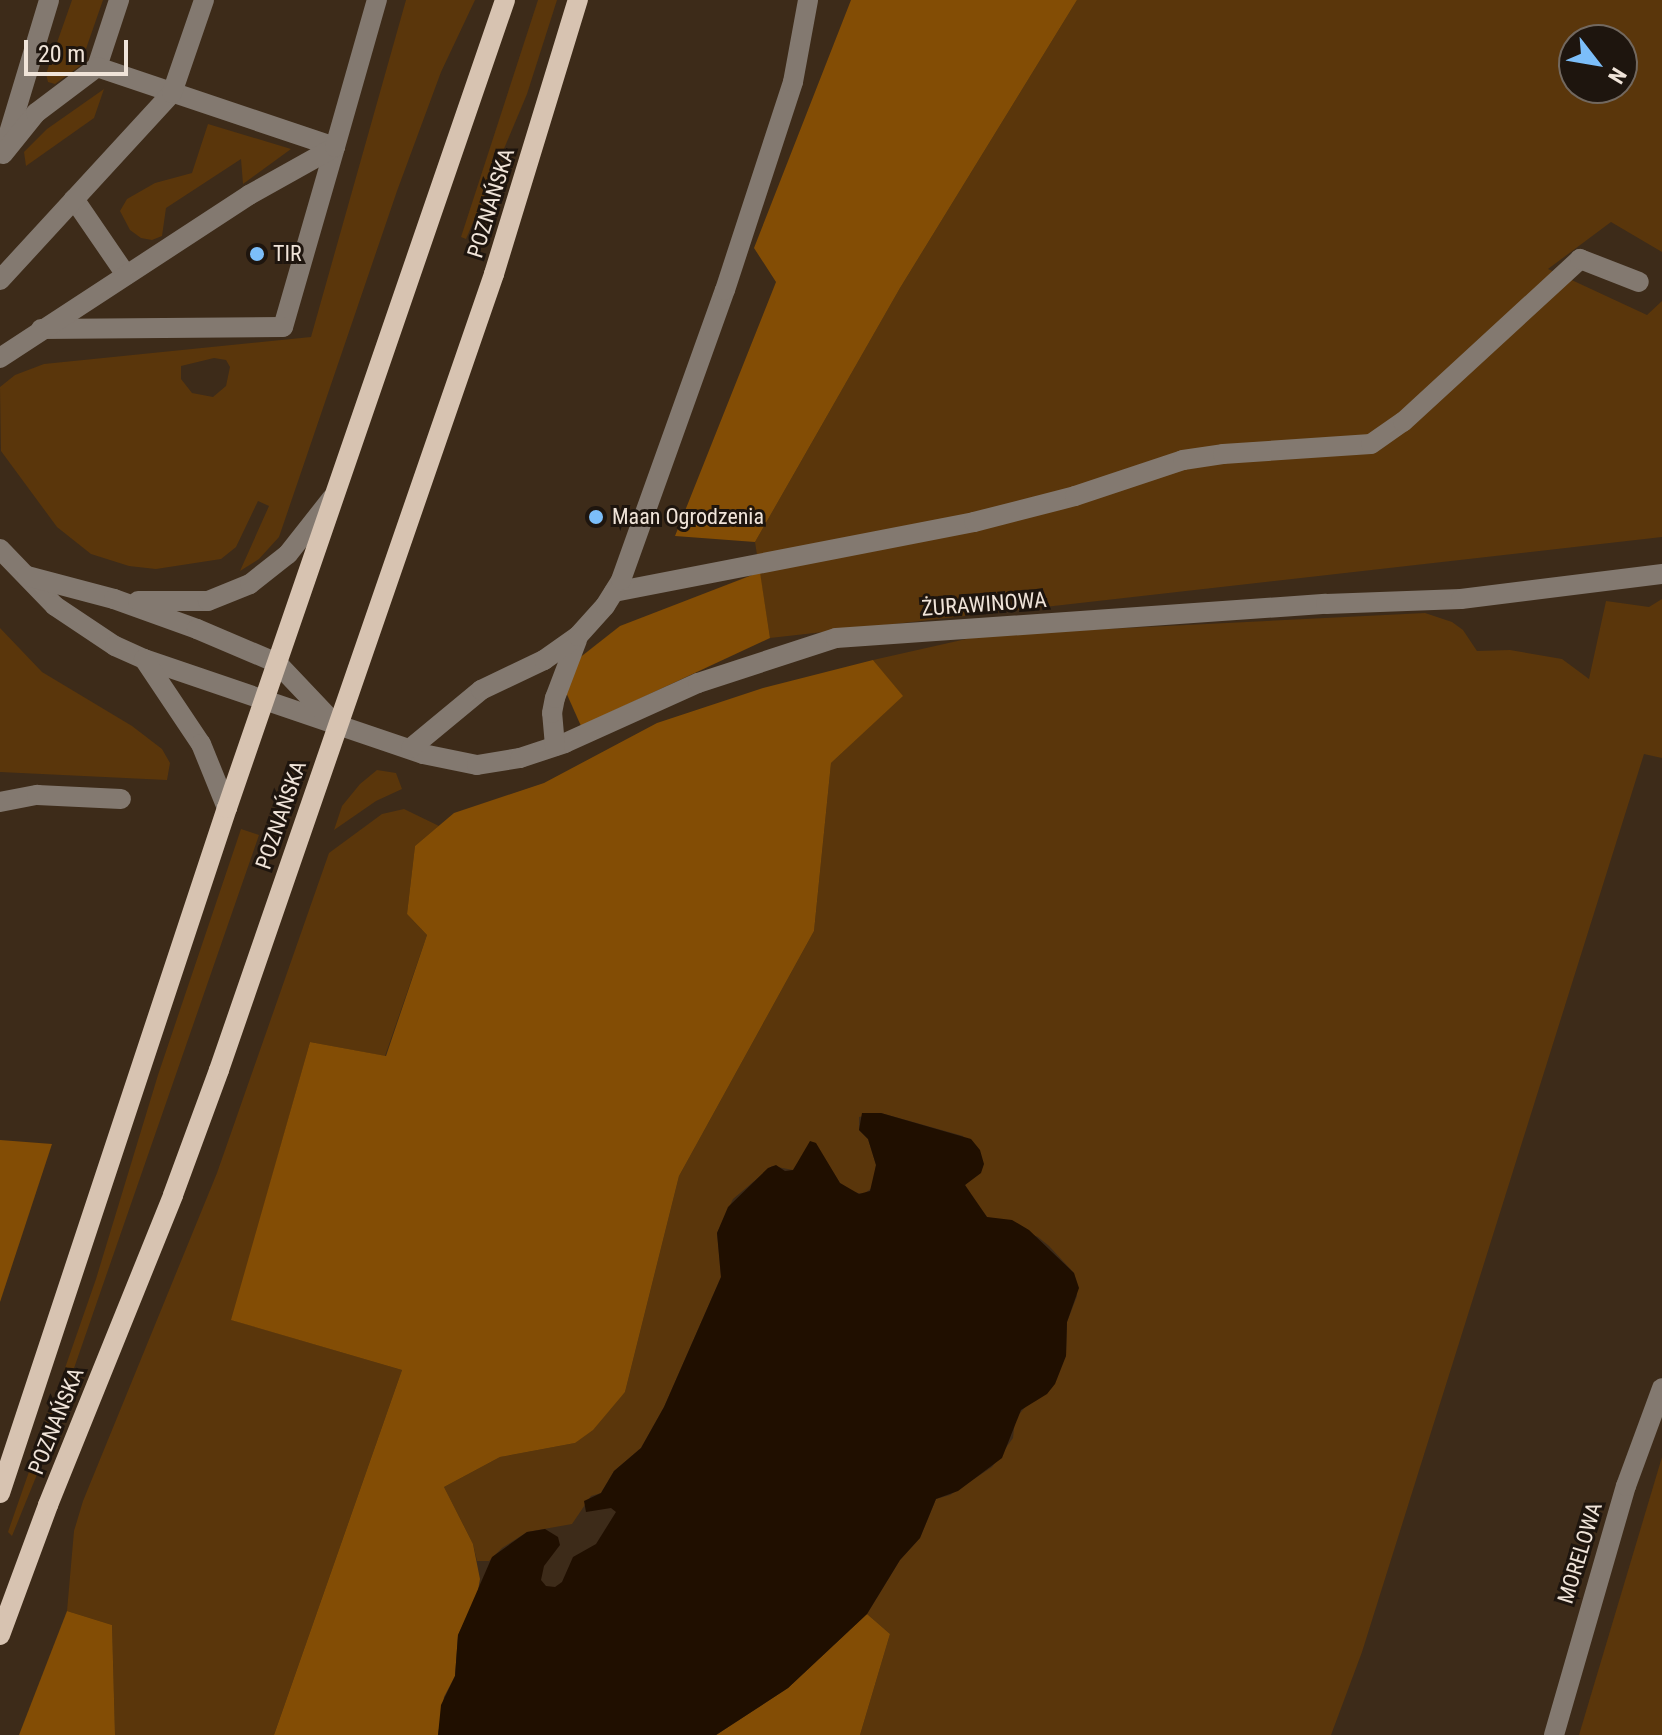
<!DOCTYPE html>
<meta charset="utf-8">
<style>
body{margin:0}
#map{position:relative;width:1662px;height:1735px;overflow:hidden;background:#3d2b19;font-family:"Roboto Condensed",sans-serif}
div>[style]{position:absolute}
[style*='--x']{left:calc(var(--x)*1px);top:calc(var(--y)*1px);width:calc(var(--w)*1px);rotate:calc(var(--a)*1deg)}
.green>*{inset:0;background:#5a360b}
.forest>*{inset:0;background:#834d05}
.water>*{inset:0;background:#200f00}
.minor>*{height:20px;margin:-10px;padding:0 10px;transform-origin:10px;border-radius:10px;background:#837970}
.major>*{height:20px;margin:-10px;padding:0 10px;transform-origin:10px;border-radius:10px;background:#d7c3b1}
.dots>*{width:22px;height:22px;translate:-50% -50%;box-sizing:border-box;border:4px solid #1e150e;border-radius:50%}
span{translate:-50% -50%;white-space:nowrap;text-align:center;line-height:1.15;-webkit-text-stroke:6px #1e150e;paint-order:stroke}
.street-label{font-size:22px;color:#f0e4d9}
.poi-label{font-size:22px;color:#f0e4d9}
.left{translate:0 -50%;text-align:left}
.north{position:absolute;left:1558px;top:24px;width:80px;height:80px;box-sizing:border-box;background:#1e150e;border:2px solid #72685f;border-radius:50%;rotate:121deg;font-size:22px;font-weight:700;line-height:32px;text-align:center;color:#f0e4d9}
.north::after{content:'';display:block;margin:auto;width:28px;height:36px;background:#7cbef9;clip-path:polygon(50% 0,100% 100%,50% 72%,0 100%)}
.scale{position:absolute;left:24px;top:40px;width:104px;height:36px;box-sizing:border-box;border:4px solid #f0e4d9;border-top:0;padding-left:10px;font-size:24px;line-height:28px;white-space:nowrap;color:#f0e4d9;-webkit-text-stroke:6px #1e150e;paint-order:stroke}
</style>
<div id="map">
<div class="green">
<div style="clip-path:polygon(72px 0,103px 0,80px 66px,55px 84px,48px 82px,46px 74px)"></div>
<div style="clip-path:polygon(evenodd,406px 0,475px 0,441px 72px,397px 191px,279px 537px,259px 559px,240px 571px,269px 506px,258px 501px,236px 547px,221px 559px,156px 569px,129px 566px,91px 554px,57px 527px,1px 451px,0 387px,15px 375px,44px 364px,311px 337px,406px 0,214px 358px,226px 360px,230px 367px,226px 386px,213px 397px,192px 393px,181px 379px,181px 366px,214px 358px)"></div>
<div style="clip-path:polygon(538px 0,557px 0,527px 94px,466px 239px,461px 237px)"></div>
<div style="clip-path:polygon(evenodd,1077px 0,1662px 0,1662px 252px,1611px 222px,1548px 269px,1647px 315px,1662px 301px,1662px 537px,770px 638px,755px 542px,900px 288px,1077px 0,1574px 40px,1622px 40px,1622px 88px,1574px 88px,1574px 40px)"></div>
<div style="clip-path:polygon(104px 89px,94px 118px,26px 166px,24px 152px,47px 129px)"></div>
<div style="clip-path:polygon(208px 124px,291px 149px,243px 184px,241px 159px,166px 208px,162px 236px,152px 240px,141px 238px,130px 230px,120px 211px,127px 199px,155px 183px,192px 173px)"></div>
<div style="clip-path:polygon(1662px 599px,1662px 758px,1644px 754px,1362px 1652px,1331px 1735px,860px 1735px,890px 1634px,867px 1614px,900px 1560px,920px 1538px,936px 1499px,950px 1495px,992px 1467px,1013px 1438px,1015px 1419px,1028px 1404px,1037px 1400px,1066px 1356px,1067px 1322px,1077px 1296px,1074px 1273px,1049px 1246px,1038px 1237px,987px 1217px,968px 1192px,965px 1185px,975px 1176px,963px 1136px,881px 1113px,859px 1117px,859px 1130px,868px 1139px,876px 1165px,873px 1187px,864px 1194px,853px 1192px,840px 1183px,814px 1142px,793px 1170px,772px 1166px,733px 1199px,717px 1233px,721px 1277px,664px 1407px,641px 1448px,614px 1471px,601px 1493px,591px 1496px,572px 1524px,527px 1532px,502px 1548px,489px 1561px,477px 1561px,473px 1544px,444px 1487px,500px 1457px,575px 1443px,625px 1392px,679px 1176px,814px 931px,831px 763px,902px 696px,873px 660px,984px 635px,1425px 613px,1452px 622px,1463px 630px,1477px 651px,1510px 650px,1562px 659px,1589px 679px,1606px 601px,1649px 607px)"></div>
<div style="clip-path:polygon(0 628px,42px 672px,132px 726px,162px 749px,170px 763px,167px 780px,0 772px)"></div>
<div style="clip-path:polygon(377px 770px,396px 773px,402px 789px,376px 801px,334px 830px,342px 806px,360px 784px)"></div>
<div style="clip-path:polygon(404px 809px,439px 826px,415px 846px,407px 914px,427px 935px,385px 1056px,310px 1042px,232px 1320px,402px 1370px,274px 1735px,115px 1735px,112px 1625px,67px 1611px,74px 1531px,83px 1501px,217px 1173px,329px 853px,382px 814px)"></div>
<div style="clip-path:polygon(241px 829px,259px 835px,38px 1472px,12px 1536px,8px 1532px,96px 1279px,158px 1075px)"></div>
<div style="clip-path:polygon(1662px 1457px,1662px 1735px,1579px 1735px)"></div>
</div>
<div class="forest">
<div style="clip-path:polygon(851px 0,1077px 0,900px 288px,755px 542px,675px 536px,776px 282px,754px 248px)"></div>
<div style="clip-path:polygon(760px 572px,770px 638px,581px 726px,565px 690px,578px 659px,620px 626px)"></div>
<div style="clip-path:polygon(873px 660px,903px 696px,831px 763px,814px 931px,679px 1176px,625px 1392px,593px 1430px,575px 1443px,500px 1457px,444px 1487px,473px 1544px,480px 1579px,477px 1596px,458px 1635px,455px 1676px,444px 1697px,438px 1735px,274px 1735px,402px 1370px,231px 1320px,310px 1042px,386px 1056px,427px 935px,407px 914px,415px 846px,454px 813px,544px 783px,657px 723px,763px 688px)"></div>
<div style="clip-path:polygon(0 1140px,52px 1144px,0 1302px)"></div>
<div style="clip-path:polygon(67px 1611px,112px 1625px,115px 1735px,19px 1735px)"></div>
<div style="clip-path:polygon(867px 1614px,890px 1634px,860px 1735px,716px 1735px,788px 1688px)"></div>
</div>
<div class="water">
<div style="clip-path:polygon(862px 1113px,881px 1113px,971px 1139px,980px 1150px,984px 1164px,981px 1173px,965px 1185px,987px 1217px,1012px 1220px,1029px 1230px,1074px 1273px,1079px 1288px,1067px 1322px,1066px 1356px,1055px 1384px,1047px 1394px,1021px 1410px,1002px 1458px,958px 1491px,936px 1499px,920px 1538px,900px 1560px,867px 1614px,788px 1688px,716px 1735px,438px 1735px,441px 1705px,455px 1676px,458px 1635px,492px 1557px,527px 1532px,545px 1529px,558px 1537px,560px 1545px,544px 1566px,541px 1580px,546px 1586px,555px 1587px,562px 1582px,573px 1557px,596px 1544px,616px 1512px,611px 1508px,586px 1512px,584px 1501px,601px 1493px,614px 1471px,641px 1448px,664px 1407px,721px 1277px,717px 1233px,728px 1207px,768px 1168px,776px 1165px,785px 1171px,793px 1170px,810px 1141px,816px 1143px,840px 1183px,859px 1194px,870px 1191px,876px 1165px,868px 1139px,859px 1130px)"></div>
</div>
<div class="minor">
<div style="--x:97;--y:67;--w:71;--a:-71.8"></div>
<div style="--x:5;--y:146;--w:152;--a:-73.2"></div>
<div style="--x:3;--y:154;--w:53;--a:-51.2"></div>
<div style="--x:36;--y:113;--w:76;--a:-37"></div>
<div style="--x:97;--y:67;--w:251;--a:18.6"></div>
<div style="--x:335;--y:147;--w:187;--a:106.1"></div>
<div style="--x:283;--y:327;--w:242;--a:179.5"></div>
<div style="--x:74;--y:199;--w:92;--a:55.6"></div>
<div style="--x:0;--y:280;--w:254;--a:-47.4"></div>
<div style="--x:172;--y:93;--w:98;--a:-71"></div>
<div style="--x:0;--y:358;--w:298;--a:-33.2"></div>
<div style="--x:249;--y:195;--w:98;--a:-29.2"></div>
<div style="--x:335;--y:147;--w:153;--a:-74.1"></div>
<div style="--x:0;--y:549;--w:79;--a:46"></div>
<div style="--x:55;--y:606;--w:72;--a:33.7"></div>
<div style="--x:115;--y:646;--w:32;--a:24"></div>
<div style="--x:144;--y:659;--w:295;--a:18.8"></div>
<div style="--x:423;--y:754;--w:55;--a:11.5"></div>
<div style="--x:477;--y:765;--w:44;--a:-9.2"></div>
<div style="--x:520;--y:758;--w:47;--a:-18.4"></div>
<div style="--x:565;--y:743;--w:146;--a:-24.3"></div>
<div style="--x:698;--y:683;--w:145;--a:-18.1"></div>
<div style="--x:836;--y:638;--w:491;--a:-4"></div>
<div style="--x:1326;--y:604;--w:135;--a:-2.1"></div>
<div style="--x:1461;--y:599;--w:203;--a:-7.1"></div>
<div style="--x:27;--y:576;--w:90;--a:14.8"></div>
<div style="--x:114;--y:599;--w:88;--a:19.9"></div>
<div style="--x:197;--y:629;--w:87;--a:23"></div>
<div style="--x:277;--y:663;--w:83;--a:46.5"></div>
<div style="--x:614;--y:592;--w:367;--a:-11"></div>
<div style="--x:974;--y:522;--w:104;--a:-14.4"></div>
<div style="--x:1075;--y:496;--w:114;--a:-18.4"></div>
<div style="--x:1183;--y:460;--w:40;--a:-8.5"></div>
<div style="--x:1223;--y:454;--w:148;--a:-3.9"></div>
<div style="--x:1371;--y:444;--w:39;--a:-35"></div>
<div style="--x:1403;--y:422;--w:241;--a:-42.6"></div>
<div style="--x:1580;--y:259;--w:63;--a:21.3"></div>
<div style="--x:138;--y:601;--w:70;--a:0"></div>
<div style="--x:208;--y:601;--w:45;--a:-22"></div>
<div style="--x:250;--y:584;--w:48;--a:-38.3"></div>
<div style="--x:288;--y:554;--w:71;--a:-51.8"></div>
<div style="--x:144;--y:659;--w:102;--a:56.2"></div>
<div style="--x:201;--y:744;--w:69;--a:67.9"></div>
<div style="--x:555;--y:746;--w:33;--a:-95"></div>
<div style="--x:552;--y:713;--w:15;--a:-79"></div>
<div style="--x:555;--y:698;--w:62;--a:-69.2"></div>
<div style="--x:411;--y:748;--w:91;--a:-39.6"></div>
<div style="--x:481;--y:690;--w:70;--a:-25.5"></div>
<div style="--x:544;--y:660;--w:42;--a:-35.2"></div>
<div style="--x:578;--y:636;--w:40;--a:-48"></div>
<div style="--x:605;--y:606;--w:31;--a:-58"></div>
<div style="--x:621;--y:580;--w:308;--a:-70.3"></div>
<div style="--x:725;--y:290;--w:219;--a:-71.9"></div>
<div style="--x:793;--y:82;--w:83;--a:-79.6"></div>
<div style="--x:0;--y:802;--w:38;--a:-11"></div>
<div style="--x:37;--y:795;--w:84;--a:2.7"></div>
<div style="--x:1554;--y:1735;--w:259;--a:-73.9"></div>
<div style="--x:1626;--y:1486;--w:104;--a:-69.8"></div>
</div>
<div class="major">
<div style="--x:0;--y:1493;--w:722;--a:-71.67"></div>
<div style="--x:227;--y:808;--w:854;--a:-71.01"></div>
<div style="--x:0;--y:1635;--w:139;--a:-69.7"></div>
<div style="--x:48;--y:1505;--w:334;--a:-68"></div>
<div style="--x:173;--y:1195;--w:133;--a:-69.8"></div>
<div style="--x:219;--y:1070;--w:842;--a:-70.94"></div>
<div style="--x:494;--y:274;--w:287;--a:-73"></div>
</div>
<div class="dots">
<div style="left:257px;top:254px;background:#7cbef9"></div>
<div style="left:596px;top:517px;background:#7cbef9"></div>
</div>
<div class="street-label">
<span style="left:491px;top:203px;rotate:-73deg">POZNAŃSKA</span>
<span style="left:984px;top:604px;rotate:-4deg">ŻURAWINOWA</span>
<span style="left:281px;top:815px;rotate:-71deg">POZNAŃSKA</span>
<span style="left:56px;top:1421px;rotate:-68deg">POZNAŃSKA</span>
<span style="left:1580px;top:1553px;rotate:-73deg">MORELOWA</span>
</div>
<div class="poi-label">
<span class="left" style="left:273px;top:254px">TIR</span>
<span class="left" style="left:612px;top:517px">Maan Ogrodzenia</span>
</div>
<div class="north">N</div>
<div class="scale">20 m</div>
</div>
